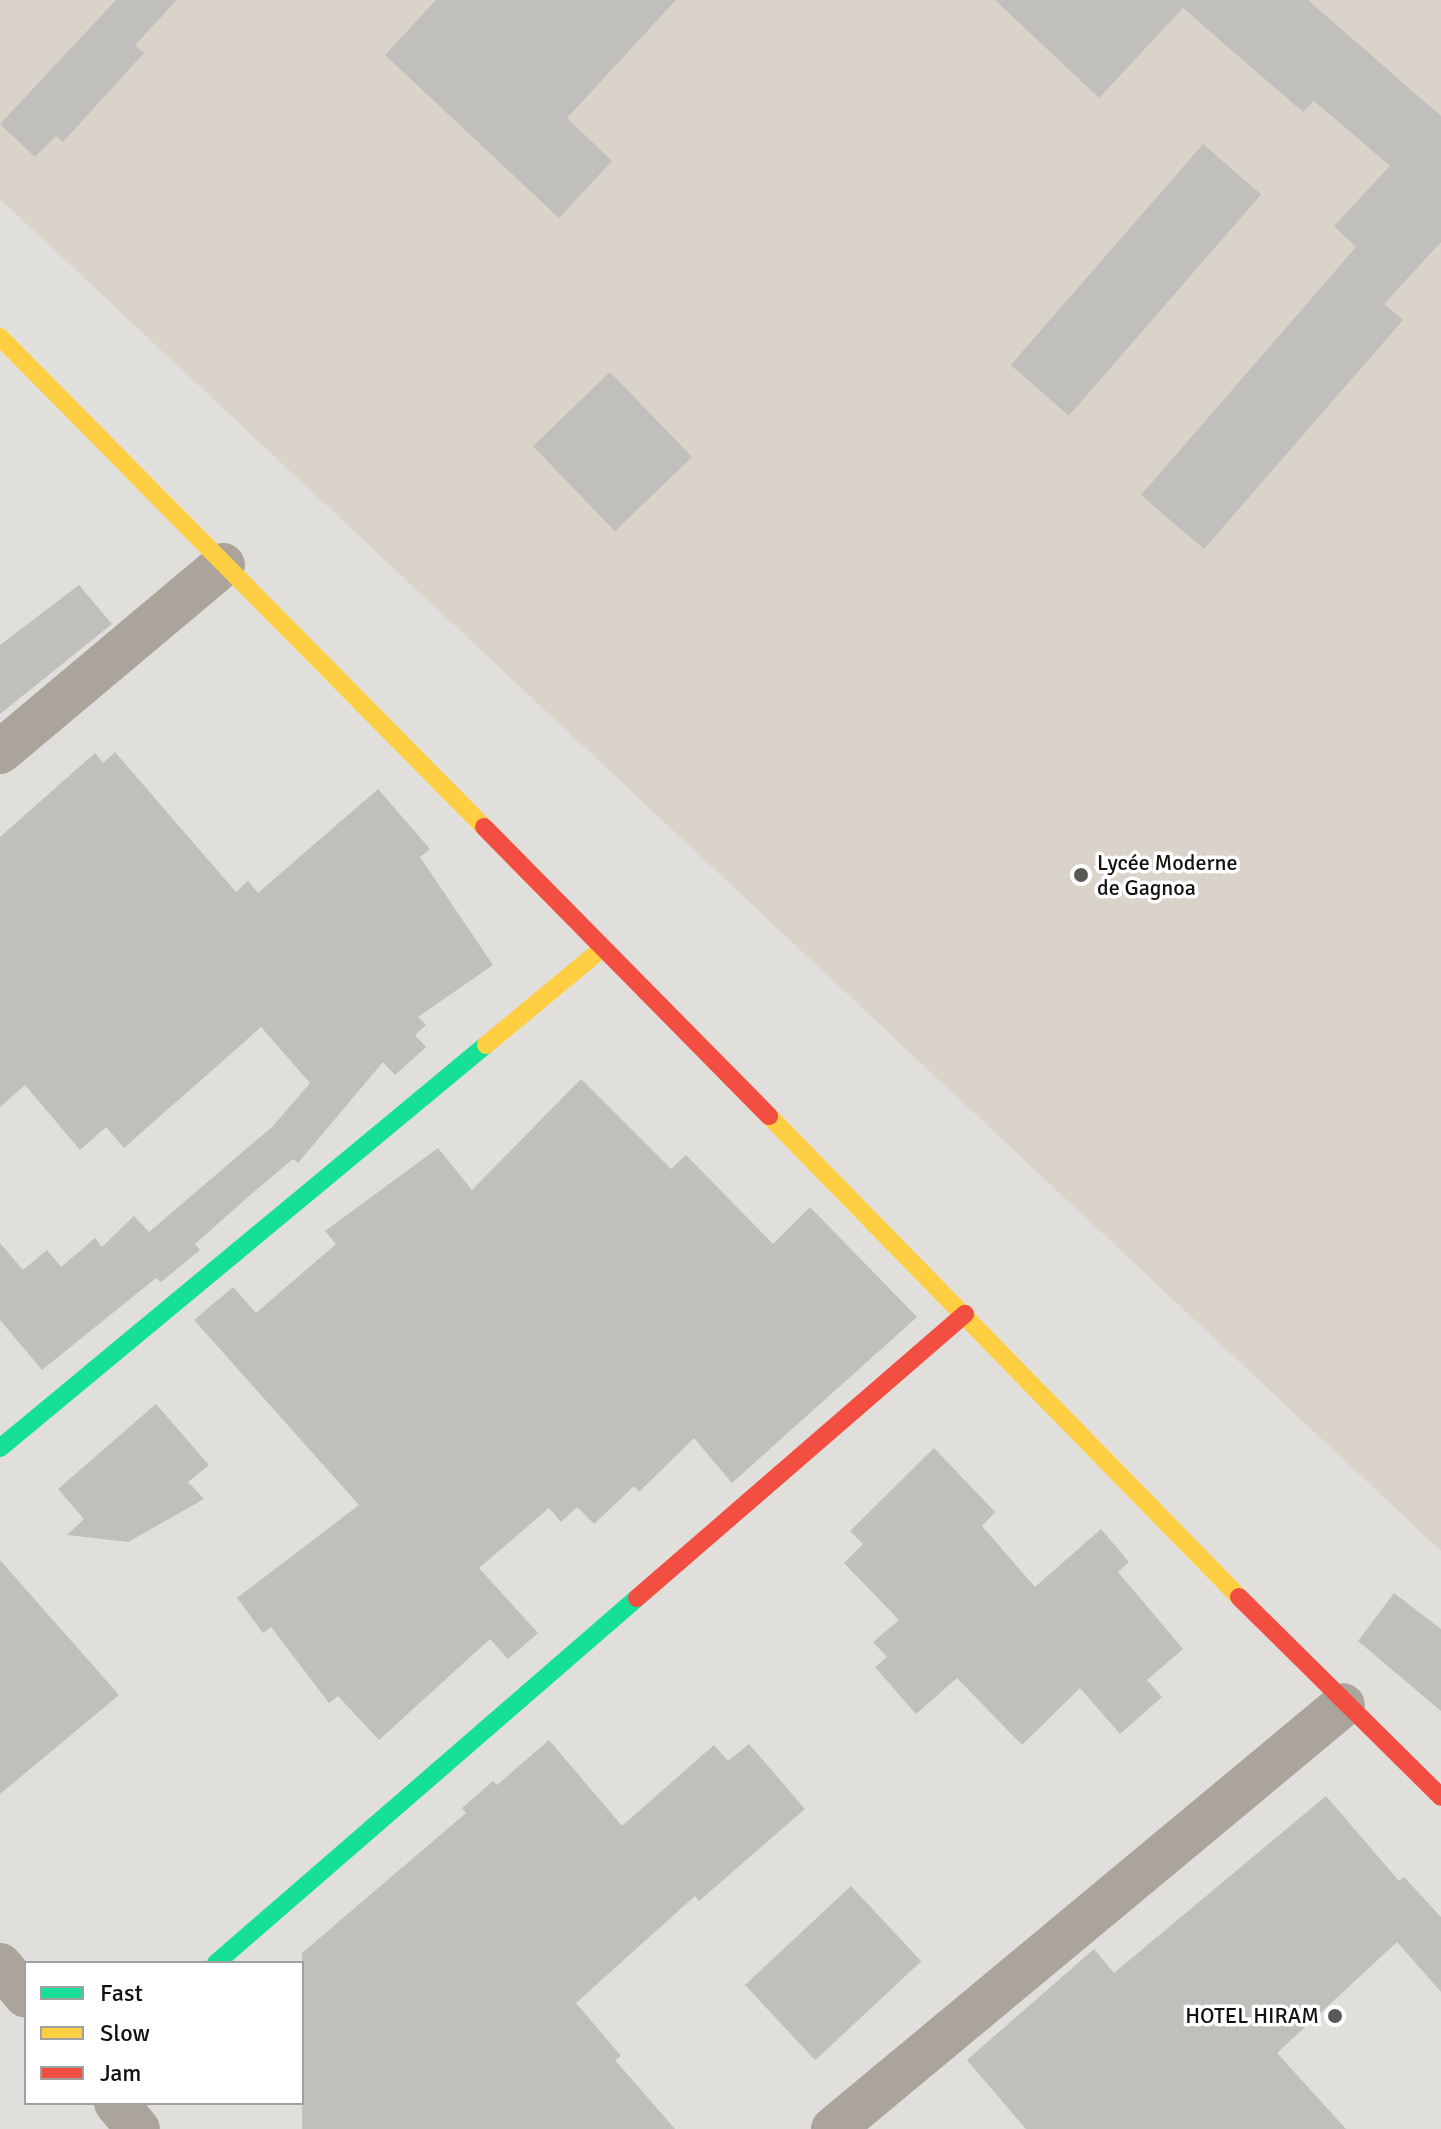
<!DOCTYPE html>
<meta charset="utf-8">
<style>
body{margin:0}
#map{position:relative;width:1441px;height:2129px;overflow:hidden;background:#e1dfdc;font-family:Signika,sans-serif}
div>[style]{position:absolute}
[style*='--x']{left:calc(var(--x)*1px);top:calc(var(--y)*1px);width:calc(var(--w)*1px);rotate:calc(var(--a)*1deg)}
.built>*{inset:0;background:#d9d3ca}
.building>*{inset:0;background:#c0bfbc;transform-origin:0 0}
.street>*{height:44px;margin:-22px;padding:0 22px;transform-origin:22px;border-radius:22px;background:#aaa49b}
.fast>*{height:18px;margin:-9px;padding:0 9px;transform-origin:9px;border-radius:9px;background:#16e098}
.slow>*{height:18px;margin:-9px;padding:0 9px;transform-origin:9px;border-radius:9px;background:#ffcf43}
.jam>*{height:18px;margin:-9px;padding:0 9px;transform-origin:9px;border-radius:9px;background:#f24e42}
.dots>*{width:22px;height:22px;translate:-50% -50%;box-sizing:border-box;border:4px solid #fff;border-radius:50%}
span{translate:-50% -50%;white-space:nowrap;text-align:center;line-height:1.15;-webkit-text-stroke:7px #fff;paint-order:stroke}
.poi-label{font-size:22px;color:#12110e}
.left{translate:0 -50%;text-align:left}
.right{translate:-100% -50%;text-align:right}
.legend{position:absolute;left:24px;top:1961px;width:280px;height:144px;box-sizing:border-box;background:#fff;border:2px solid #a0a09f;margin:0;padding:10px 14px;list-style:none;font-size:24px;color:#12110e}
.legend li{display:flex;align-items:center;gap:16px;height:40px}
.legend b{width:40px;border:2px solid #a0a09f}
</style>
<div id="map">
<div class="built">
<div style="clip-path:polygon(0 0,1441px 0,1441px 1551px,0 199px)"></div>
</div>
<div class="building">
<div style="clip-path:polygon(116px 0,177px 0,135px 45px,144px 53px,63px 142px,56px 136px,35px 157px,0 124px)"></div>
<div style="clip-path:polygon(436px 0,676px 0,567px 118px,612px 161px,559px 218px,385px 55px)"></div>
<div style="clip-path:polygon(995px 0,1308px 0,1441px 116px,1441px 242px,1384px 304px,1403px 320px,1204px 549px,1141px 495px,1356px 247px,1334px 226px,1390px 166px,1314px 101px,1303px 112px,1183px 8px,1099px 98px)"></div>
<div style="left:1203px;top:144px;width:77px;height:293px;rotate:41deg"></div>
<div style="left:610px;top:372px;width:118px;height:107px;rotate:46deg"></div>
<div style="clip-path:polygon(79px 585px,112px 624px,0 714px,0 645px)"></div>
<div style="clip-path:polygon(115px 752px,236px 892px,248px 881px,258px 893px,378px 789px,430px 849px,420px 857px,493px 965px,418px 1017px,426px 1025px,415px 1035px,426px 1047px,395px 1075px,383px 1062px,298px 1163px,293px 1159px,256px 1190px,195px 1244px,200px 1250px,161px 1282px,156px 1278px,42px 1370px,0 1320px,0 1243px,23px 1270px,47px 1250px,61px 1267px,95px 1238px,102px 1247px,134px 1216px,149px 1232px,273px 1126px,310px 1083px,261px 1027px,124px 1148px,106px 1127px,80px 1150px,25px 1085px,0 1107px,0 837px,95px 753px,103px 763px)"></div>
<div style="clip-path:polygon(581px 1079px,671px 1169px,686px 1155px,773px 1244px,810px 1207px,917px 1317px,732px 1483px,694px 1438px,639px 1492px,634px 1486px,594px 1524px,577px 1507px,561px 1522px,549px 1508px,479px 1568px,538px 1633px,508px 1659px,490px 1639px,379px 1740px,338px 1696px,329px 1703px,271px 1627px,263px 1633px,237px 1598px,359px 1505px,194px 1320px,233px 1287px,256px 1313px,336px 1244px,325px 1231px,438px 1148px,472px 1190px)"></div>
<div style="clip-path:polygon(156px 1404px,209px 1465px,188px 1482px,204px 1499px,128px 1542px,67px 1535px,84px 1519px,58px 1489px)"></div>
<div style="clip-path:polygon(934px 1448px,995px 1512px,982px 1526px,1035px 1587px,1101px 1529px,1129px 1562px,1118px 1572px,1183px 1649px,1147px 1680px,1162px 1697px,1120px 1734px,1080px 1688px,1022px 1745px,957px 1678px,916px 1714px,875px 1667px,887px 1657px,873px 1642px,899px 1620px,844px 1563px,863px 1544px,850px 1531px)"></div>
<div style="clip-path:polygon(0 1560px,119px 1695px,0 1794px)"></div>
<div style="clip-path:polygon(1394px 1593px,1441px 1629px,1441px 1711px,1358px 1641px)"></div>
<div style="clip-path:polygon(549px 1740px,622px 1826px,714px 1745px,728px 1761px,749px 1744px,805px 1809px,699px 1901px,695px 1896px,576px 2003px,621px 2056px,615px 2060px,675px 2129px,302px 2129px,302px 1953px,466px 1813px,462px 1808px,493px 1781px,497px 1785px)"></div>
<div style="clip-path:polygon(1326px 1796px,1399px 1881px,1404px 1877px,1441px 1917px,1441px 1992px,1397px 1942px,1277px 2053px,1346px 2129px,1026px 2129px,967px 2060px,1094px 1949px,1114px 1973px)"></div>
<div style="left:851px;top:1886px;width:103px;height:145px;rotate:47deg"></div>
</div>
<div class="street">
<div style="--x:0;--y:752;--w:291;--a:-40"></div>
<div style="--x:0;--y:1965;--w:40;--a:50"></div>
<div style="--x:116;--y:2103;--w:34;--a:50"></div>
<div style="--x:833;--y:2129;--w:663;--a:-39.74"></div>
</div>
<div class="fast">
<div style="--x:0;--y:1448;--w:631;--a:-39.67"></div>
<div style="--x:216;--y:1963;--w:557;--a:-40.92"></div>
</div>
<div class="slow">
<div style="--x:0;--y:337;--w:689;--a:45.35"></div>
<div style="--x:486;--y:1045;--w:152;--a:-39.7"></div>
<div style="--x:769;--y:1116;--w:673;--a:45.66"></div>
</div>
<div class="jam">
<div style="--x:484;--y:827;--w:406;--a:45.4"></div>
<div style="--x:1239;--y:1597;--w:284;--a:44.7"></div>
<div style="--x:637;--y:1598;--w:434;--a:-40.9"></div>
</div>
<div class="dots">
<div style="left:1081px;top:875px;background:#5a5956"></div>
<div style="left:1335px;top:2016px;background:#5a5956"></div>
</div>
<div class="poi-label">
<span class="left" style="left:1097px;top:875px">Lycée Moderne<br>de Gagnoa</span>
<span class="right" style="left:1319px;top:2016px">HOTEL HIRAM</span>
</div>
<ul class="legend">
<li><b style="height:10px;background:#16e098"></b>Fast</li>
<li><b style="height:10px;background:#ffcf43"></b>Slow</li>
<li><b style="height:10px;background:#f24e42"></b>Jam</li>
</ul>
</div>
